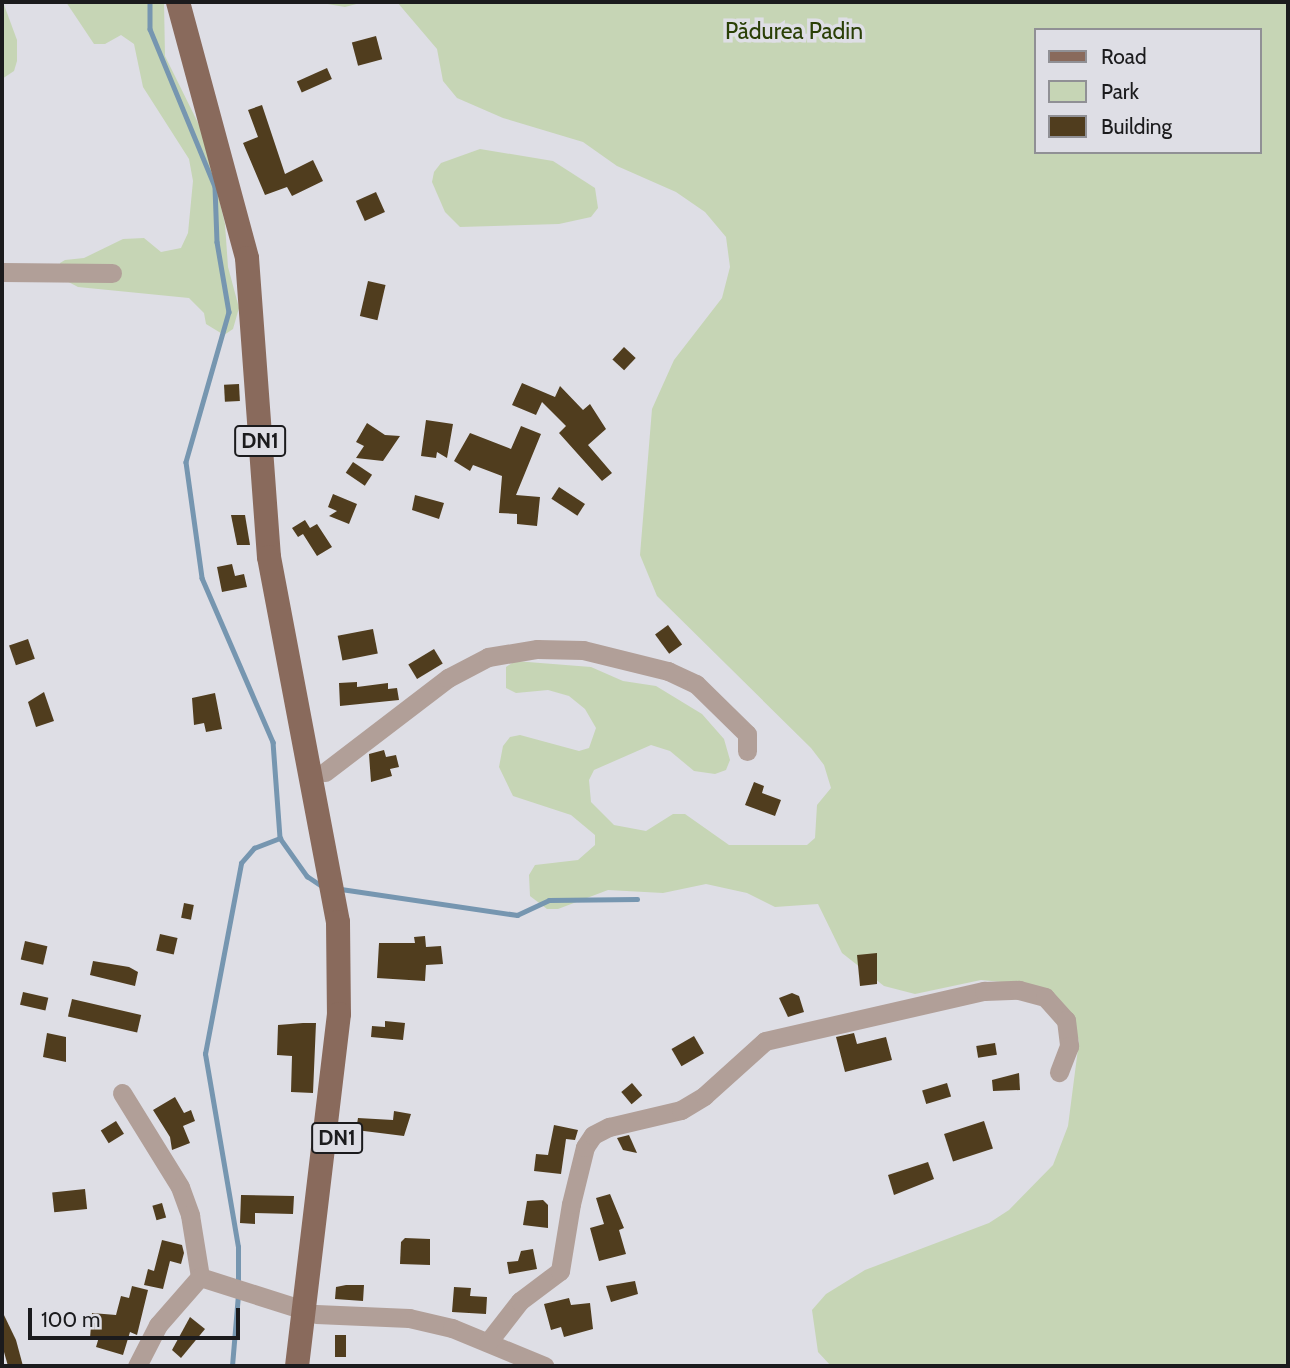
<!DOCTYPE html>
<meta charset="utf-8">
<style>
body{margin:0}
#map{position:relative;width:1290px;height:1368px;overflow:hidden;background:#dedee5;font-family:Cabin,sans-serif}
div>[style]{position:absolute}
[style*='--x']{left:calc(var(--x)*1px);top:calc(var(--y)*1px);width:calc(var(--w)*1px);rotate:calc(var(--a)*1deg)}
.green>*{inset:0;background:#c6d5b5}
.stream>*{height:4.5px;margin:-2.25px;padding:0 2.25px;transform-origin:2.25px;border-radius:2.25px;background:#7696b0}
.building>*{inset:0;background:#503d1e;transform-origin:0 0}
.minor>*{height:19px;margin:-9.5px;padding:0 9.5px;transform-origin:9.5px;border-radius:9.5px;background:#b19f98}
.major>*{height:24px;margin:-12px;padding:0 12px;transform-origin:12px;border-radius:12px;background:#896a5c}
span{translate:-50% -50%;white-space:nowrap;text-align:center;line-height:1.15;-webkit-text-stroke:7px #dedee5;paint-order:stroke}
.shield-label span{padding:2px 5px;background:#dedee5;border:2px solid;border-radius:5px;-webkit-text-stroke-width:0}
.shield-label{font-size:21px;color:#1b1b1d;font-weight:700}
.park-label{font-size:23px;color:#2a3f06}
.frame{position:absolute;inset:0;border:4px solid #1b1b1d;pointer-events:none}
.legend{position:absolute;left:1034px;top:28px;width:228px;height:126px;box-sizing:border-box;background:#dedee5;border:2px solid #909095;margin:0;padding:9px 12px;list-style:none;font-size:21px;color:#1b1b1d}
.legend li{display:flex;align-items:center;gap:14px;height:35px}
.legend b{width:35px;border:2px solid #909095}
.scale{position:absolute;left:28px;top:1308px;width:212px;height:32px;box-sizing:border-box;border:4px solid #1b1b1d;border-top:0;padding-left:9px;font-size:21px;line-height:24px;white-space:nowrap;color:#1b1b1d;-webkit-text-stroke:5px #dedee5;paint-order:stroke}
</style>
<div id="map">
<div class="green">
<div style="clip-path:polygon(3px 2px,17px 40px,17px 61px,14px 71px,2px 79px)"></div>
<div style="clip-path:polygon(66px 2px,164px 2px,165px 56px,203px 133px,225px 224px,228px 267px,239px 308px,233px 329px,224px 335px,206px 324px,204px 313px,189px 298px,78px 287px,59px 277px,60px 263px,65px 260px,84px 258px,123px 239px,144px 238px,161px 252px,181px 248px,188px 233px,193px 181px,189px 159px,143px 87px,134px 44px,121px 35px,105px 44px,94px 44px)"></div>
<div style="clip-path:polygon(316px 2px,364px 2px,345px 7px)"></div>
<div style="clip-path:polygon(evenodd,397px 2px,1288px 2px,1288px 1366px,831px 1366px,818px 1352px,812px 1310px,826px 1294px,865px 1270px,989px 1223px,1009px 1210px,1053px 1165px,1068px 1126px,1079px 1041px,1072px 1021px,1024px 984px,981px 980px,915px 994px,884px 986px,842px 953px,818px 904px,775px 907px,747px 893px,706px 884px,663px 893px,608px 890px,558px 909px,547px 909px,530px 896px,529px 875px,535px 865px,578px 860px,595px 845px,595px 835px,571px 815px,513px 796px,499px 767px,503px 746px,510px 737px,520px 735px,579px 751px,589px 748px,596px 728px,585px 709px,569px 696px,548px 690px,516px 693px,506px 688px,506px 667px,515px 661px,591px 667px,623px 681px,656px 686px,702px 714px,724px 739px,730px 760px,726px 770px,715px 774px,694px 771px,670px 751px,651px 745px,594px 770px,589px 780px,591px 802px,614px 825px,646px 831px,673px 814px,685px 814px,729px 845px,807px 845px,815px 838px,817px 805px,831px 788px,824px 765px,811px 748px,657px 596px,640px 555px,652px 409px,674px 360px,722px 298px,730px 267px,726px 237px,705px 212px,676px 192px,617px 166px,583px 142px,503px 118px,457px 98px,443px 81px,437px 49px,397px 2px,1036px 30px,1260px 30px,1260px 152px,1036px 152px,1036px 30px)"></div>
<div style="clip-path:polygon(480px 149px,553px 161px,595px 188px,598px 208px,591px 217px,559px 224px,460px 227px,445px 212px,432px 182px,434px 172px,441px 163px)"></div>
</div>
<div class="stream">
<div style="--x:150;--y:2;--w:27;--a:90"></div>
<div style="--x:150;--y:29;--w:171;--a:67.6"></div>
<div style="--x:215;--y:187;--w:55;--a:87.9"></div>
<div style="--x:217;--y:242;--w:71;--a:80.3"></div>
<div style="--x:229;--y:312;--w:156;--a:106"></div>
<div style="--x:186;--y:462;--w:117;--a:82.1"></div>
<div style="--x:202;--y:578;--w:179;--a:66.6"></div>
<div style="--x:273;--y:742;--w:96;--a:85.8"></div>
<div style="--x:280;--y:838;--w:47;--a:54.6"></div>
<div style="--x:307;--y:876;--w:18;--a:34"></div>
<div style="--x:341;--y:889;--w:178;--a:8.4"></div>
<div style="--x:517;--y:915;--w:35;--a:-25"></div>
<div style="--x:549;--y:900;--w:88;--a:-0.7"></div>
<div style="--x:238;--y:1282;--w:35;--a:-90"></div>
<div style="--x:238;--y:1247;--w:196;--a:-99.7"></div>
<div style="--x:205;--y:1054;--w:194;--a:-79.3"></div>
<div style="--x:241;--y:863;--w:20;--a:-49"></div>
<div style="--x:254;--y:848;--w:28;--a:-21"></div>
<div style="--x:232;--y:1366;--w:72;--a:-85.2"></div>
</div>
<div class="building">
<div style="left:376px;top:36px;width:24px;height:25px;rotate:75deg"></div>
<div style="left:327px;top:68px;width:12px;height:33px;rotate:66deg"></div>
<div style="clip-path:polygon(262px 105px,285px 174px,313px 160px,323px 181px,292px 196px,287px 187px,265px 195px,243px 143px,258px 137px,248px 110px)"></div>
<div style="left:376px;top:192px;width:22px;height:22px;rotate:66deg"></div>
<div style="left:368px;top:281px;width:18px;height:36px;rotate:13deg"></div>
<div style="left:624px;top:347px;width:16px;height:17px;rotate:43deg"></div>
<div style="clip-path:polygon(522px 383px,555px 397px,560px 386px,583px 410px,590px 404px,606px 429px,588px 445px,612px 473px,602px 481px,559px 433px,566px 426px,542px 402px,536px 415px,512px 405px)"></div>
<div style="left:239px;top:384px;width:17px;height:15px;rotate:87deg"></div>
<div style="clip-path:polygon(426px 420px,453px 424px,447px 458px,437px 452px,436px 458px,421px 456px)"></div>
<div style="clip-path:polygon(367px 423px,385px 435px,400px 436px,383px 461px,356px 458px,364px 446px,356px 442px)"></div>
<div style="clip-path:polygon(521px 426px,541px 434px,516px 495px,540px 497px,537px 526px,517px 524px,517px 514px,499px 513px,502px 476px,473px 465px,470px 471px,454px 461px,470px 433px,511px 449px)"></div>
<div style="left:353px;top:462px;width:23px;height:13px;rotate:34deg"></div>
<div style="left:559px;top:487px;width:31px;height:14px;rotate:33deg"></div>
<div style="clip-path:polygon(333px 494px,357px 504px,349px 524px,329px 516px,337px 511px,328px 507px)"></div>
<div style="clip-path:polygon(415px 495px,444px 503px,439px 519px,412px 510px)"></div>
<div style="clip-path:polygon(231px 515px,245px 515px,250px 545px,237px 545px)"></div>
<div style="clip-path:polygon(305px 520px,310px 528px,317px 524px,332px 547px,317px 556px,303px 534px,298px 537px,292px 528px)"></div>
<div style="clip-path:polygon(232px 564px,235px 576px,244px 574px,247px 587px,222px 592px,217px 567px)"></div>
<div style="left:668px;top:625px;width:24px;height:16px;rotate:54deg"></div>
<div style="left:373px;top:629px;width:25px;height:36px;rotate:79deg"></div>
<div style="left:28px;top:639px;width:21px;height:20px;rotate:71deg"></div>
<div style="left:434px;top:649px;width:17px;height:30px;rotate:59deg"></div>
<div style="clip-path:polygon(357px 682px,357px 687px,388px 683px,388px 689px,397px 688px,399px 700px,340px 706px,339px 683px)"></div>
<div style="clip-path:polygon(44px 692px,54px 721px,36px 727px,28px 702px)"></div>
<div style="clip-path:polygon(215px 693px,222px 729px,206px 732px,204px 723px,194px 725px,192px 698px)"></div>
<div style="clip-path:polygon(384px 750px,386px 757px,396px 755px,399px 767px,390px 769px,392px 776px,371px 782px,369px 754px)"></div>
<div style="clip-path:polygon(754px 782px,764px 786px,762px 793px,781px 800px,775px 816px,745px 805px)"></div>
<div style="left:184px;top:903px;width:10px;height:15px;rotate:11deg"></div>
<div style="left:160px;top:934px;width:18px;height:17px;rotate:13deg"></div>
<div style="clip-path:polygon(425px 936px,426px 947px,441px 946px,443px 964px,426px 965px,425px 981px,377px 978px,379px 943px,415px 943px,414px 937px)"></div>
<div style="left:25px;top:941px;width:23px;height:19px;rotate:13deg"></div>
<div style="clip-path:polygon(877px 953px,877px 984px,860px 986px,857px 955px)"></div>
<div style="clip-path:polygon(93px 961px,129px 967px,138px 972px,135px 986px,90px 975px)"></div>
<div style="left:23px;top:992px;width:26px;height:13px;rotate:13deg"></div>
<div style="clip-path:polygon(792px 993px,799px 996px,804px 1012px,788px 1017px,779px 998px)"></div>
<div style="left:72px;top:999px;width:71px;height:18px;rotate:13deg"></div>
<div style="clip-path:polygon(385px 1021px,405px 1023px,403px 1040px,371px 1037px,372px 1026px,385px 1027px)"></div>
<div style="clip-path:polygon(303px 1023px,316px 1023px,313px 1093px,291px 1092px,292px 1056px,277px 1055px,278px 1025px)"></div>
<div style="clip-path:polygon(47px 1033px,66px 1037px,66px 1062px,43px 1057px)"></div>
<div style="clip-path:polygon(854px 1033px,857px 1044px,886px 1037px,892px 1060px,845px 1072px,836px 1037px)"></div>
<div style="left:694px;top:1036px;width:20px;height:26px;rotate:60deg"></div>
<div style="left:995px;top:1043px;width:12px;height:19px;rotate:81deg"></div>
<div style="clip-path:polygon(1019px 1073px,1020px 1090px,993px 1091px,992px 1080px)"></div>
<div style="left:632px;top:1083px;width:16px;height:14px;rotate:50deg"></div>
<div style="left:947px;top:1083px;width:14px;height:26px;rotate:73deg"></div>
<div style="clip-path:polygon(175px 1097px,184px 1113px,191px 1110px,195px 1121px,183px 1126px,190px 1143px,172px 1150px,170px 1137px,153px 1110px)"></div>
<div style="clip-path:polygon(394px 1111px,411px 1114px,404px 1136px,356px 1130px,358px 1118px,393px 1120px)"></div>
<div style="left:116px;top:1121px;width:15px;height:18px;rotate:58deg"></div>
<div style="left:984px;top:1121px;width:29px;height:42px;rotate:72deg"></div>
<div style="clip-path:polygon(554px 1125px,578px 1130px,575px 1140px,566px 1139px,561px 1174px,534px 1171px,536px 1154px,548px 1155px)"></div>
<div style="clip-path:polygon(629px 1135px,637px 1153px,623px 1150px,617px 1138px)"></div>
<div style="clip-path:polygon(928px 1162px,934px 1179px,894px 1195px,888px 1175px)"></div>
<div style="left:85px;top:1189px;width:20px;height:33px;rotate:84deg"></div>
<div style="clip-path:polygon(610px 1194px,624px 1228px,619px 1230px,626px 1254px,599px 1261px,590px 1228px,604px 1224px,596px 1198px)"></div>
<div style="clip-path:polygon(241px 1195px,294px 1196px,293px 1214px,255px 1213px,255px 1224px,240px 1223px)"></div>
<div style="clip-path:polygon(543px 1200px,548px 1205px,548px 1228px,523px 1225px,527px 1201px)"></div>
<div style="left:162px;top:1203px;width:15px;height:10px;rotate:74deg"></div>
<div style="clip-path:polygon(405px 1238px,430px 1239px,430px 1265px,400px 1264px,401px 1242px)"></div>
<div style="clip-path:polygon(162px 1240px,182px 1245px,184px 1253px,181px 1264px,170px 1261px,163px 1289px,144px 1285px,148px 1269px,154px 1271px)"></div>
<div style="clip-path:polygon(533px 1249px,537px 1269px,509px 1274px,507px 1262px,518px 1261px,521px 1251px)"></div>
<div style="clip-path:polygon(635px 1281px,638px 1294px,611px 1302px,606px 1286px)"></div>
<div style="clip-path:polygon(346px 1285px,364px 1285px,363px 1301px,335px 1299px,336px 1287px)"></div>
<div style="clip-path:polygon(132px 1286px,148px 1290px,137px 1335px,130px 1332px,123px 1355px,96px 1347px,99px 1337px,90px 1338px,92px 1313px,116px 1315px,121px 1296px,129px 1298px)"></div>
<div style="clip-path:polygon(454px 1287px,471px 1288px,470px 1296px,487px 1297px,486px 1314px,452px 1312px)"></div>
<div style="clip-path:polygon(569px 1298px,571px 1305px,590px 1303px,593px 1329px,564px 1337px,561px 1327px,551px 1330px,544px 1304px)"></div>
<div style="clip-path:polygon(2px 1311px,16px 1340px,23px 1366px,8px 1366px,2px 1345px)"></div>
<div style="clip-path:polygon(190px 1317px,205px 1329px,181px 1358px,172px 1350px)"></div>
<div style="left:335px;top:1335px;width:11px;height:22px"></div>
</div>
<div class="minor">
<div style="--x:2;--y:272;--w:110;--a:0.5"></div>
<div style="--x:325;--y:772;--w:155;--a:-37.4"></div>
<div style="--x:448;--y:678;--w:45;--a:-27.7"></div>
<div style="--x:488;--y:657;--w:50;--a:-9.3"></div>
<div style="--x:537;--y:649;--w:46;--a:1.2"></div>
<div style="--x:583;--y:650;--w:88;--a:13.9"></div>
<div style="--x:668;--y:671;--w:31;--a:25"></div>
<div style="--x:696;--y:684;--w:71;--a:44.4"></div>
<div style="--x:747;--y:734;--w:17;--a:90"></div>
<div style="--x:122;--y:1093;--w:110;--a:58.3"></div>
<div style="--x:180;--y:1187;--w:30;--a:70"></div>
<div style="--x:190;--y:1215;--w:63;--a:80.8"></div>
<div style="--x:200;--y:1277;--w:109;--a:17.6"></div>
<div style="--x:316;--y:1314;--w:93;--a:2.5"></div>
<div style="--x:409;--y:1318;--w:44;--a:13.1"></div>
<div style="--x:452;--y:1328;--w:100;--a:22.4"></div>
<div style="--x:488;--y:1342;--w:52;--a:-52"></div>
<div style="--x:520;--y:1301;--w:50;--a:-36.9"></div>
<div style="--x:560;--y:1271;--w:68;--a:-80.7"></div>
<div style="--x:571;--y:1204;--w:59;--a:-76.2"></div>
<div style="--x:585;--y:1147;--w:14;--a:-56"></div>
<div style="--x:593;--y:1135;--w:18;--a:-27"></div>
<div style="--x:609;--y:1127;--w:74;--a:-13.3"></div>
<div style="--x:681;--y:1110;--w:27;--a:-31"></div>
<div style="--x:704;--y:1096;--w:82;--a:-42"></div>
<div style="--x:765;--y:1041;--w:225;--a:-12.9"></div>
<div style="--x:984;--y:991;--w:35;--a:-2"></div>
<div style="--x:1019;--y:990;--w:27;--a:15"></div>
<div style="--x:1045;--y:997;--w:31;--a:48"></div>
<div style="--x:1066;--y:1020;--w:26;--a:83"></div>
<div style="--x:1069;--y:1046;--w:28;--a:111"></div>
<div style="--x:137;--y:1366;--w:46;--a:-62.9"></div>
<div style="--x:158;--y:1325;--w:64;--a:-48.8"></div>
</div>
<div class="major">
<div style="--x:178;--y:2;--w:265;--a:74.9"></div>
<div style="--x:247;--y:258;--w:300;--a:85.8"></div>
<div style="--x:269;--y:557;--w:371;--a:79.3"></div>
<div style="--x:338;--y:922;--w:92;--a:89.4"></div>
<div style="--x:339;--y:1014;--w:354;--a:96.8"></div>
</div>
<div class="shield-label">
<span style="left:260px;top:441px">DN1</span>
<span style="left:337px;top:1138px">DN1</span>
</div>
<div class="park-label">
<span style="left:794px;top:31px">Pădurea Padin</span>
</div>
<div class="frame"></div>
<ul class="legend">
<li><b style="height:9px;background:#896a5c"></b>Road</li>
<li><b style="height:19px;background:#c6d5b5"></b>Park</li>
<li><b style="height:19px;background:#503d1e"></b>Building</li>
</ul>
<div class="scale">100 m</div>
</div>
